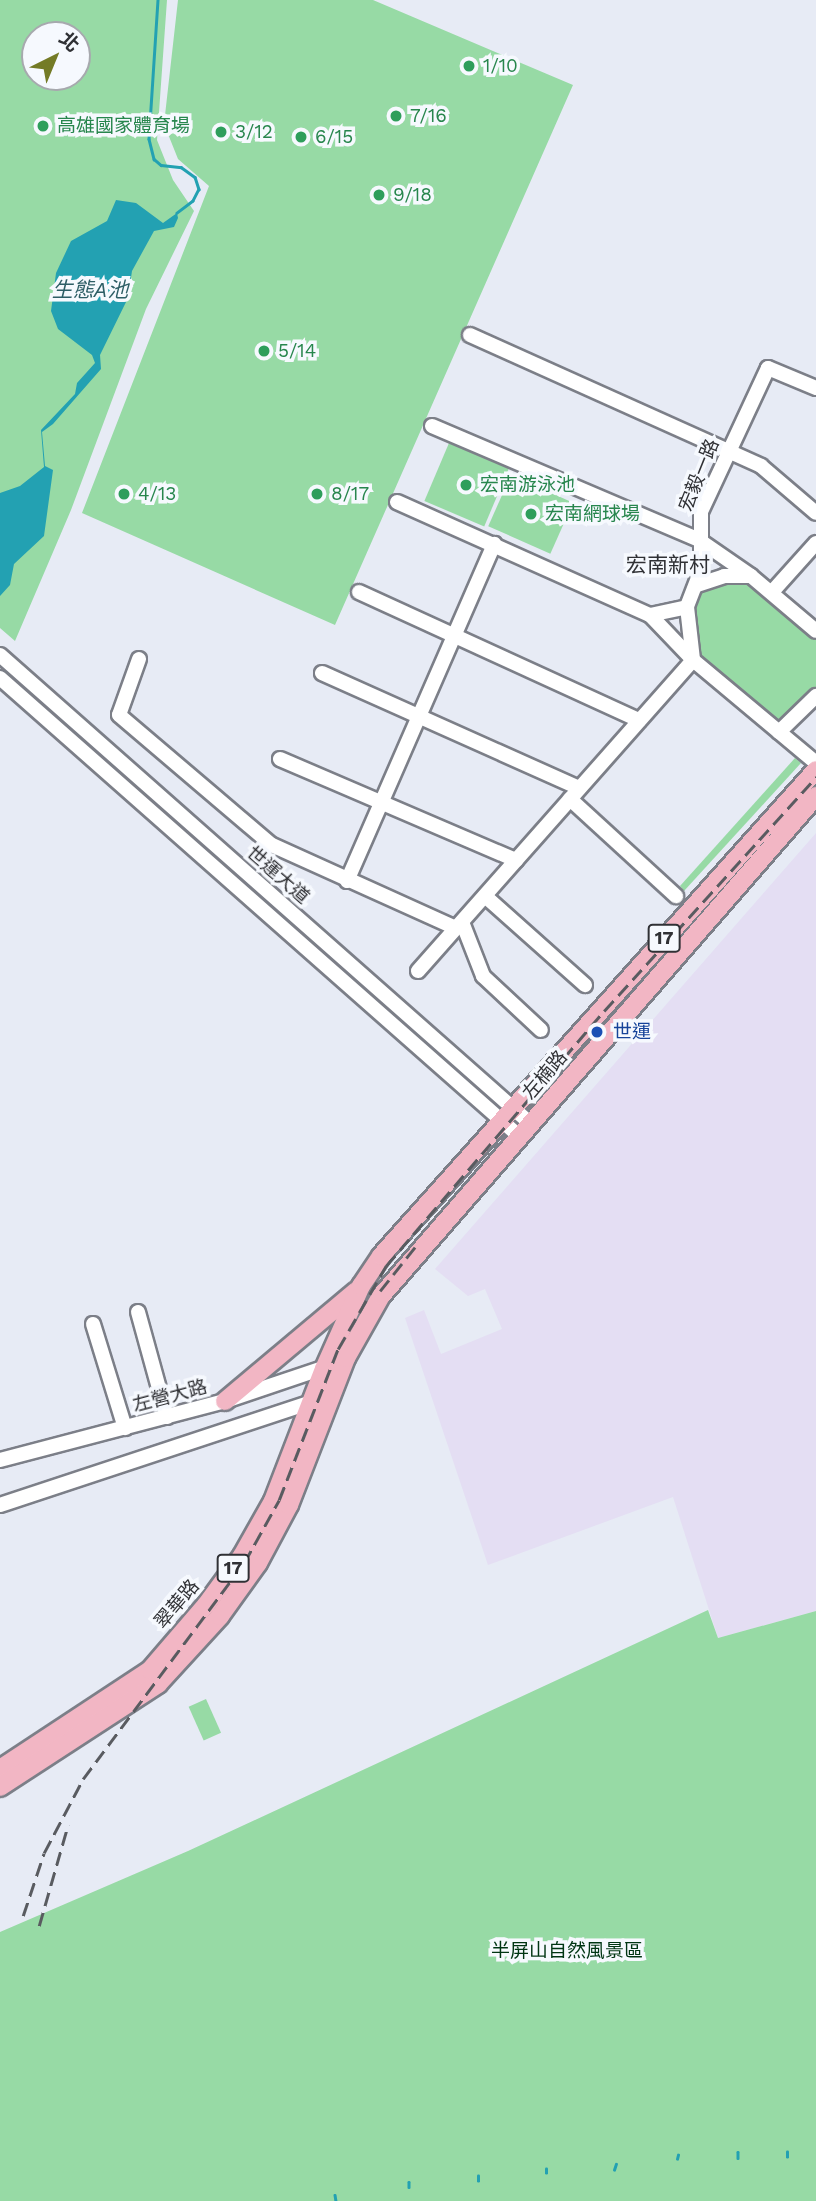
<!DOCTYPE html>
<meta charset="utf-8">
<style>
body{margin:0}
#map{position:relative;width:816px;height:2201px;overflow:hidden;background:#e7ebf5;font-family:"Work Sans","Noto Sans TC",sans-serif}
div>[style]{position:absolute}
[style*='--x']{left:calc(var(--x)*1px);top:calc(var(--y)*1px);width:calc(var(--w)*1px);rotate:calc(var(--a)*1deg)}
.industrial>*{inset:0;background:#e4def3}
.green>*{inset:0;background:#97daa5;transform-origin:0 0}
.water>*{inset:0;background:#23a1b2}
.stream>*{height:2.5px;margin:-1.25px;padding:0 1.25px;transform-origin:1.25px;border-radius:1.25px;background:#23a1b2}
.roads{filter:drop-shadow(2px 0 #7c7f88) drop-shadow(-2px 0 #7c7f88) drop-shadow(0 2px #7c7f88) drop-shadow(0 -2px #7c7f88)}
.minor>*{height:14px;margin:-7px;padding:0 7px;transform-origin:7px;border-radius:7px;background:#fff}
.major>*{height:18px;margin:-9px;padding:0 9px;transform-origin:9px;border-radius:9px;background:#f2b6c4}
.rail>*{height:2.5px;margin-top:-1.25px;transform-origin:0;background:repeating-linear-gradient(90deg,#595b60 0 14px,transparent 0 21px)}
.dots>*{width:19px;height:19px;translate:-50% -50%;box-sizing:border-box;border:4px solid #f6f9fe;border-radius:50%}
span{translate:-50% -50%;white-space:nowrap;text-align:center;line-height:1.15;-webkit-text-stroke:7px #f6f9fe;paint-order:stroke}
.shield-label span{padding:2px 5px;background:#f6f9fe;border:2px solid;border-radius:5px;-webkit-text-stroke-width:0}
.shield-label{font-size:18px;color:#303135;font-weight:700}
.leisure-label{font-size:19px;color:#27864d}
.left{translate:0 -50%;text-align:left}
.street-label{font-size:19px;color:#303135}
.transit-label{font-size:19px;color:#164399}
.park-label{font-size:19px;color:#003513}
.water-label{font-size:21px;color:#2e5e66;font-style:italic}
.neighbourhood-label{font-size:21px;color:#303135}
.north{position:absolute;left:21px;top:21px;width:70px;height:70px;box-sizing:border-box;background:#f6f9fe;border:2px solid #a7a9ae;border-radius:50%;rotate:43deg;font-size:19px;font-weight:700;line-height:28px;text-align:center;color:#303135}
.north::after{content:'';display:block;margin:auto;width:24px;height:32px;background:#747b26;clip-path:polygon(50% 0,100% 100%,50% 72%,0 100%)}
</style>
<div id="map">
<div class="industrial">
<div style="clip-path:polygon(816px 833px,816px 1611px,718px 1638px,673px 1497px,488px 1565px,405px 1318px,424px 1310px,441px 1354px,502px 1329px,485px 1289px,468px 1296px,435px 1269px)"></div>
</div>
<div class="green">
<div style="clip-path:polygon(evenodd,0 0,167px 0,157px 140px,173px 180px,194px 211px,146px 309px,71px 510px,15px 641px,0 628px,0 0,35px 35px,77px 35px,77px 77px,35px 77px,35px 35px)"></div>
<div style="clip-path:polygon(178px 0,373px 0,573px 85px,335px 625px,82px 513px,209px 186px,178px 159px,164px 124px)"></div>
<div style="left:449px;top:443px;width:65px;height:63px;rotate:23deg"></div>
<div style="left:511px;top:475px;width:68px;height:56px;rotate:24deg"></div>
<div style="clip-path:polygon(725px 581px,750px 581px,816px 638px,816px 689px,779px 724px,698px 656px,693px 604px,702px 589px)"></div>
<div style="clip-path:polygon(795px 758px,801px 763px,684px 891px,680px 886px)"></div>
<div style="clip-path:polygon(708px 1610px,718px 1638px,816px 1611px,816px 2201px,0 2201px,0 1932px,188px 1851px)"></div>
<div style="left:206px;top:1699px;width:37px;height:19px;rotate:66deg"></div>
</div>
<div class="water">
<div style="clip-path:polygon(116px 200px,136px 203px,163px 223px,177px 213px,178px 218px,174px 227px,154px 231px,132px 271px,128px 298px,100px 355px,101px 369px,53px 424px,42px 432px,45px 466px,53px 470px,44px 536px,14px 564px,10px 585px,0 596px,0 493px,20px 486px,44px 467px,41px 430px,75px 394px,77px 383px,95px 363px,92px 355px,58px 329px,51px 311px,56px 273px,71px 241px,107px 221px)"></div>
</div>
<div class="stream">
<div style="--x:158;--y:0;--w:139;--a:93.7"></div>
<div style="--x:149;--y:139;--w:21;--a:76"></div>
<div style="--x:154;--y:159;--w:9;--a:41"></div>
<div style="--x:161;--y:165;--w:20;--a:6"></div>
<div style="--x:181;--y:167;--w:17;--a:36"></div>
<div style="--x:195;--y:177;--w:13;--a:72"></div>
<div style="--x:199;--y:189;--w:13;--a:117"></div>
<div style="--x:193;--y:201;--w:20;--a:143"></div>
<div style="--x:738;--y:2152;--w:6;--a:90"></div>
<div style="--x:787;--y:2157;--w:5;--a:-90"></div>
<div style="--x:677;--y:2159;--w:4;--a:-76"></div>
<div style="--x:614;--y:2170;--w:6;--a:-72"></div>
<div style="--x:546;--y:2173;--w:4;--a:-90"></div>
<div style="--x:478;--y:2181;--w:5;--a:-90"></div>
<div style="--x:409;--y:2182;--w:5;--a:90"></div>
<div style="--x:335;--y:2195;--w:6;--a:81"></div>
</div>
<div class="roads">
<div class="minor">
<div style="--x:470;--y:335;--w:319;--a:24.2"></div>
<div style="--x:761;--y:466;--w:72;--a:40.5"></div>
<div style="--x:816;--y:388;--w:52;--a:-157.4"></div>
<div style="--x:768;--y:368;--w:159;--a:115"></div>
<div style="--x:701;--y:512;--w:58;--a:90"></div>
<div style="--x:701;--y:570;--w:40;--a:111"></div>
<div style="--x:687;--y:607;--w:53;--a:83.5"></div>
<div style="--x:693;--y:660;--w:160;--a:39.9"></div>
<div style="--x:432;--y:426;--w:290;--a:23.1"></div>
<div style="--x:699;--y:540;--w:63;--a:34.7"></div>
<div style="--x:751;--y:576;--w:85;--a:40.2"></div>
<div style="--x:397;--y:502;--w:277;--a:24.1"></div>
<div style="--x:650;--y:615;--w:38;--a:-12"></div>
<div style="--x:697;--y:585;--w:28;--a:-18"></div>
<div style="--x:724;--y:576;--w:27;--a:0"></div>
<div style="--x:359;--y:592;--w:308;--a:24.6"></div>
<div style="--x:772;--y:592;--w:66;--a:-48.1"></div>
<div style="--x:0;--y:655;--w:708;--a:41.45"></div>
<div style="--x:139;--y:659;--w:59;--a:109.7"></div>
<div style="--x:119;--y:715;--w:201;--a:40.4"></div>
<div style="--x:272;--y:845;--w:202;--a:24.3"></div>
<div style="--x:322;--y:673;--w:282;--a:24.1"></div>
<div style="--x:0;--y:678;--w:694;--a:41.43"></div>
<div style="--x:779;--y:732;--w:52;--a:-44.2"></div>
<div style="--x:280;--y:759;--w:257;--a:23.2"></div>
<div style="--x:570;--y:799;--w:144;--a:42.5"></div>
<div style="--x:347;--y:881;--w:368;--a:-66.4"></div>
<div style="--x:485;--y:896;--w:134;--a:41.7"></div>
<div style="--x:462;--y:922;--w:58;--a:68.7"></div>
<div style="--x:483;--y:976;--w:79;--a:43"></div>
<div style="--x:418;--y:971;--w:415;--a:-48.5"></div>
<div style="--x:693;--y:660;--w:62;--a:-133.7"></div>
<div style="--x:138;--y:1312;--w:109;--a:74.6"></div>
<div style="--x:93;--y:1324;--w:109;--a:72.9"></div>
<div style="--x:0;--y:1460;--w:233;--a:-14.7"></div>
<div style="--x:225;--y:1401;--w:110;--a:-18.6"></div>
<div style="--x:0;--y:1505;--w:335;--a:-18.3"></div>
</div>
<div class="major">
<div style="--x:225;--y:1401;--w:171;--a:-40"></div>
<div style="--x:0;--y:1769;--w:180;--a:-33.4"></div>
<div style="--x:150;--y:1670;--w:86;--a:-49.3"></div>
<div style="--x:206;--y:1605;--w:61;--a:-53.7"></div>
<div style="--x:242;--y:1556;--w:63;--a:-60.6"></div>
<div style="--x:273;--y:1501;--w:142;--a:-68.9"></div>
<div style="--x:324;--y:1369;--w:91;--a:-66"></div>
<div style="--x:361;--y:1286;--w:36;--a:-56"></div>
<div style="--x:381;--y:1256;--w:652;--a:-48.17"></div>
<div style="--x:0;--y:1787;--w:189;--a:-33.1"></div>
<div style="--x:158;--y:1684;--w:92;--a:-47.6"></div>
<div style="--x:220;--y:1616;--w:65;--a:-54.4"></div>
<div style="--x:258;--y:1563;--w:66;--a:-61.9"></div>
<div style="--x:289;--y:1505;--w:158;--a:-68.8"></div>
<div style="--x:346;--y:1358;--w:71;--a:-60.6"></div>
<div style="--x:381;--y:1296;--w:663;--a:-48.98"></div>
</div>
</div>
<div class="rail">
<div style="--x:380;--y:1291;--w:56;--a:-51.5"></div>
<div style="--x:23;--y:1916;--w:66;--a:-71.6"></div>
<div style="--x:44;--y:1853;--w:84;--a:-62.2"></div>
<div style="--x:83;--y:1779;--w:269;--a:-53.3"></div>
<div style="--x:244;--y:1563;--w:72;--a:-60.9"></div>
<div style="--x:279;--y:1500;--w:162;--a:-68.7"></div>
<div style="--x:338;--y:1349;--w:96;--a:-60"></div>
<div style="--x:386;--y:1266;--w:335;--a:-49.5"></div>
<div style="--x:604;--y:1011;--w:316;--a:-47.8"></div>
<div style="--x:39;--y:1926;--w:105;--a:-74"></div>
</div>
<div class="dots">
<div style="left:469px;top:66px;background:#2e9e5b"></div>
<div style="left:396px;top:116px;background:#2e9e5b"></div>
<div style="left:43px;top:126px;background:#2e9e5b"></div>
<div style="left:221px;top:132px;background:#2e9e5b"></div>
<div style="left:301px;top:137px;background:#2e9e5b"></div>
<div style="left:379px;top:195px;background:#2e9e5b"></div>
<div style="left:264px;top:351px;background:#2e9e5b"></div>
<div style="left:466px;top:485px;background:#2e9e5b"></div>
<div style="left:124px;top:494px;background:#2e9e5b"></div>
<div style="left:317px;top:494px;background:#2e9e5b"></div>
<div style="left:531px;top:514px;background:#2e9e5b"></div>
<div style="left:597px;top:1032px;background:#1a4fb4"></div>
</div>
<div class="shield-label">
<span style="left:664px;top:938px">17</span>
<span style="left:233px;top:1568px">17</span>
</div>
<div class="leisure-label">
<span class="left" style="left:483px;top:66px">1/10</span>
<span class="left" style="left:410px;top:116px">7/16</span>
<span class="left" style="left:57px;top:126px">高雄國家體育場</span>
<span class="left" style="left:235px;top:132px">3/12</span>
<span class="left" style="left:315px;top:137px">6/15</span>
<span class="left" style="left:393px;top:195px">9/18</span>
<span class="left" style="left:278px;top:351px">5/14</span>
<span class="left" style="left:480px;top:485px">宏南游泳池</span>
<span class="left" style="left:138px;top:494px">4/13</span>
<span class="left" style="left:331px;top:494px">8/17</span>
<span class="left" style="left:545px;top:514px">宏南網球場</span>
</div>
<div class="street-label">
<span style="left:699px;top:475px;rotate:-68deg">宏毅一路</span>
<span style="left:278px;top:875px;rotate:41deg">世運大道</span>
<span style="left:545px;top:1075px;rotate:-50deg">左楠路</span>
<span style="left:170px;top:1396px;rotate:-15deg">左營大路</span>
<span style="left:177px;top:1604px;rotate:-50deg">翠華路</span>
</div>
<div class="transit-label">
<span class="left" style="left:613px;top:1032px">世運</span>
</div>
<div class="park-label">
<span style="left:567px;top:1951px">半屏山自然風景區</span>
</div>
<div class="water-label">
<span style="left:90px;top:290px">生態A池</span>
</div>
<div class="neighbourhood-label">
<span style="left:668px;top:565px">宏南新村</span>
</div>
<div class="north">北</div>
</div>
